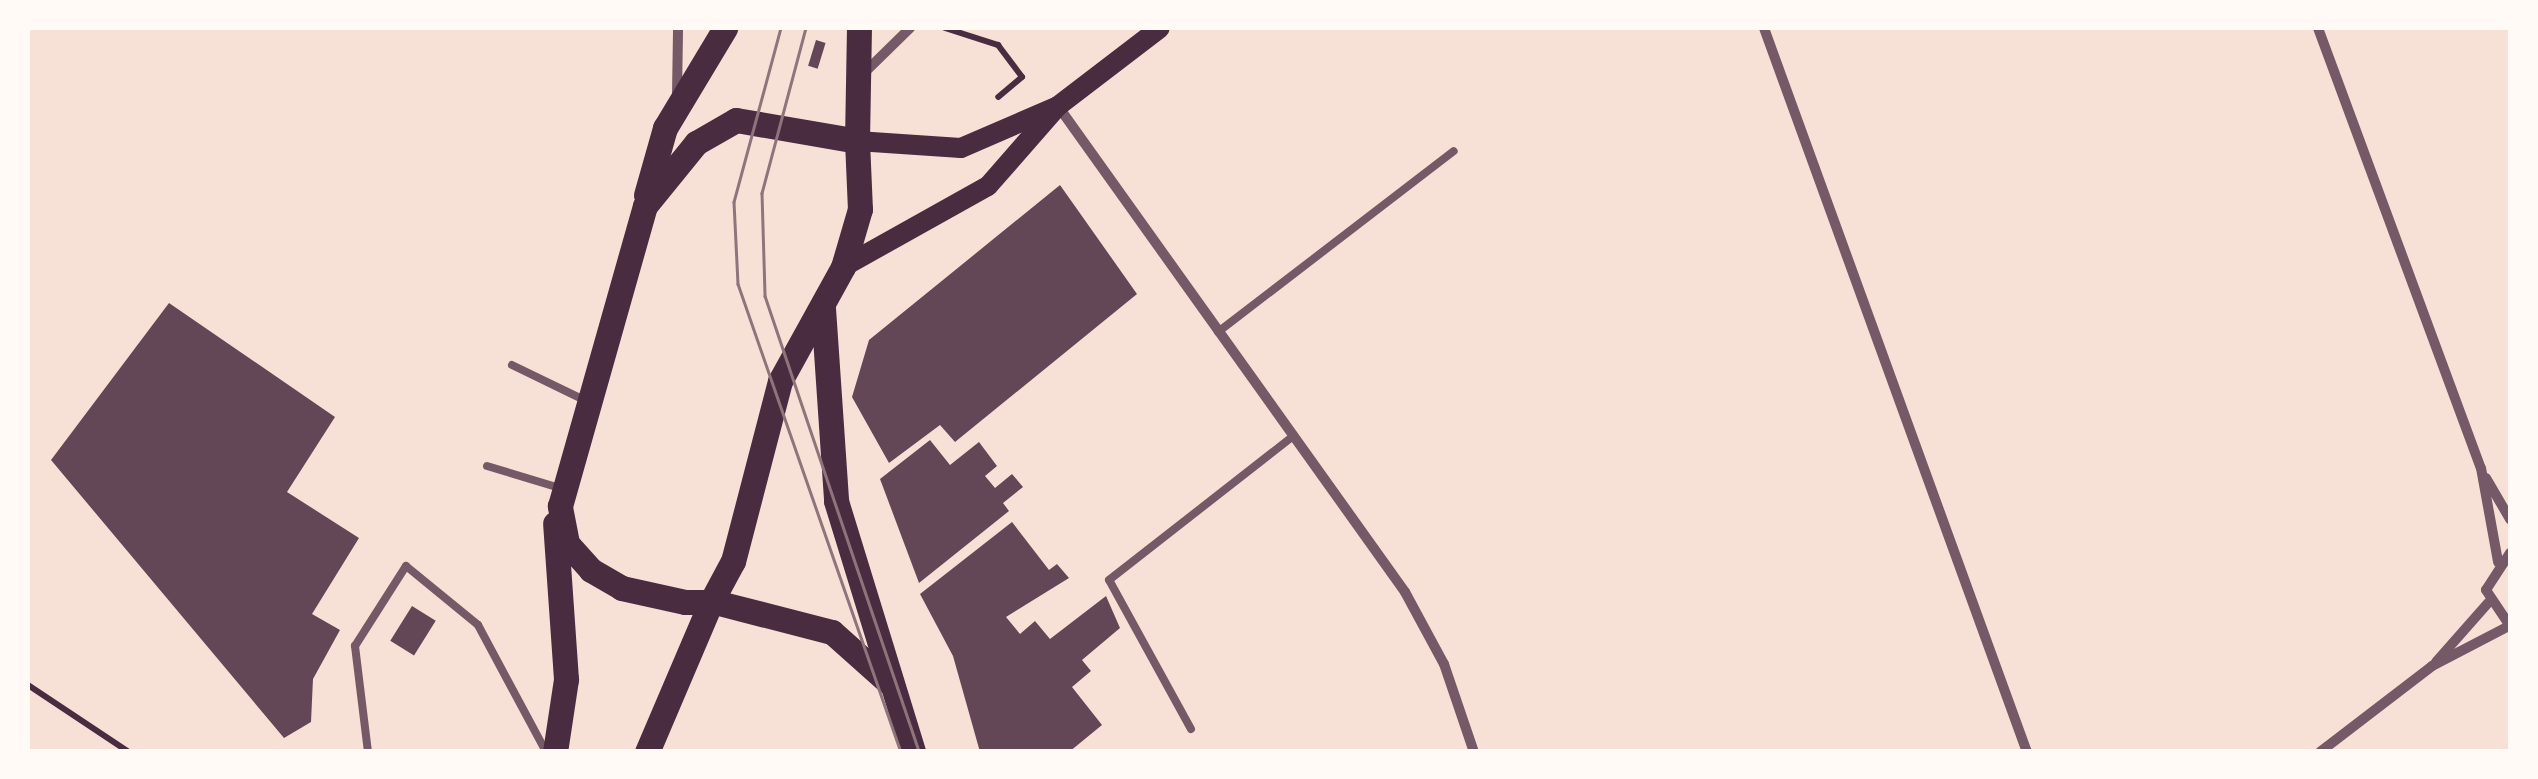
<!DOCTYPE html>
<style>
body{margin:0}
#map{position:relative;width:2538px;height:779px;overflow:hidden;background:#f7e1d7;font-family:Overpass,sans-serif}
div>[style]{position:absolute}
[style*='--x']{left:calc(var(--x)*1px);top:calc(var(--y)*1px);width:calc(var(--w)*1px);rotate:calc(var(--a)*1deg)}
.building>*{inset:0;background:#644757;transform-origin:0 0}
.path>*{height:6px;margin:-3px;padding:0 3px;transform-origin:3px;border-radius:3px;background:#4a2c40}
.service>*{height:8px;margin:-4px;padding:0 4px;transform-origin:4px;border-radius:4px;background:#755966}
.minor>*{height:10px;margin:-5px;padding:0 5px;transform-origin:5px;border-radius:5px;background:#755966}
.secondary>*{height:20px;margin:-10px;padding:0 10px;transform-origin:10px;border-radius:10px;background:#4a2c40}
.primary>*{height:25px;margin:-12.5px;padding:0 12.5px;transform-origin:12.5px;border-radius:12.5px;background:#4a2c40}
.tram>*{height:2.5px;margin:-1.25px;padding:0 1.25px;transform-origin:1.25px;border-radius:1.25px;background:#8f747c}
span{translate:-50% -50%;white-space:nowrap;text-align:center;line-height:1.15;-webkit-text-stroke:10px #fffaf5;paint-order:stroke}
.frame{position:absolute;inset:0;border:30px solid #fffaf5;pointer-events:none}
</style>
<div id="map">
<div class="building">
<div style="left:816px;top:40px;width:10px;height:27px;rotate:17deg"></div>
<div style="clip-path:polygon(1060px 185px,1137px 294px,955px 442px,940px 425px,889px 463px,852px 397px,869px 340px)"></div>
<div style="clip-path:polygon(169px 303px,335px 417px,287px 492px,359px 538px,312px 614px,340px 630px,313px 679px,311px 722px,284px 738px,51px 460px)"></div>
<div style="clip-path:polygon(930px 440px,950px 465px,979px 442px,997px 466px,985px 476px,995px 488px,1012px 474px,1023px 487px,1003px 503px,1009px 511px,919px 583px,880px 479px)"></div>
<div style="clip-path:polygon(1012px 522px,1049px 570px,1057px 564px,1069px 578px,1006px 617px,1020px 634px,1035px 621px,1050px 639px,1106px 596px,1120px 628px,1082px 660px,1091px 671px,1072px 687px,1102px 725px,1069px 752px,980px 752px,953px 656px,920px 594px)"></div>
<div style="left:412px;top:606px;width:28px;height:41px;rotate:32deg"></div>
</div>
<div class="path">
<div style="--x:945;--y:28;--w:56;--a:17.8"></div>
<div style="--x:998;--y:45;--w:40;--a:53"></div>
<div style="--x:1022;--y:77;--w:31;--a:140"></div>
<div style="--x:28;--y:685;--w:121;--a:33.6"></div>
</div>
<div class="service">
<div style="--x:1218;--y:332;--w:297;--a:-37.5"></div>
<div style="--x:512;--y:365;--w:80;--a:25.9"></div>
<div style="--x:487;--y:466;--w:76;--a:16.8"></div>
<div style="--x:1191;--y:729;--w:170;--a:-118.8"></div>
<div style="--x:1109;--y:580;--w:232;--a:-38"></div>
<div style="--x:368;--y:752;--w:107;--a:-97"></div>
<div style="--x:355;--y:646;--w:95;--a:-57.5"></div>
<div style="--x:406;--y:566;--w:93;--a:39.3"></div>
<div style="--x:478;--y:625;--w:144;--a:61.8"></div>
</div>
<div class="minor">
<div style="--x:1764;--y:28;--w:770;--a:70.04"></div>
<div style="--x:2318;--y:28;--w:469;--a:69.7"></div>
<div style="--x:2481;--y:468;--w:96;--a:79.7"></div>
<div style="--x:861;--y:76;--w:69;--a:-44.4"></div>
<div style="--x:677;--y:95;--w:67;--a:-89.1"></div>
<div style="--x:1058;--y:106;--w:597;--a:54.47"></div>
<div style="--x:1405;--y:592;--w:82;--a:61.6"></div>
<div style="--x:1444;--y:664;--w:93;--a:71.2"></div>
<div style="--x:2486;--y:478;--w:48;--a:59.7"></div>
<div style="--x:2510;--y:553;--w:44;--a:123"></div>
<div style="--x:2486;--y:590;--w:43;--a:56.3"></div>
<div style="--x:2436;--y:662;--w:79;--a:-48.6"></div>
<div style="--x:2320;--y:752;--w:141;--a:-37.5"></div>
<div style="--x:2432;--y:666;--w:87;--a:-27.5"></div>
</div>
<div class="secondary">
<div style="--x:857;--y:141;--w:104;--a:3.9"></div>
<div style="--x:961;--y:148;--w:106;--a:-23.4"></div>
<div style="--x:843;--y:267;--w:166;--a:-29.2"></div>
<div style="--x:988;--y:186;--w:106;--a:-48.8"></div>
<div style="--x:1058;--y:106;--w:128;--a:-37.4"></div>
</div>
<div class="primary">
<div style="--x:736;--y:120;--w:123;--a:9.8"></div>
<div style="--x:857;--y:141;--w:68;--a:87.5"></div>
<div style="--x:860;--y:209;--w:60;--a:106.3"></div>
<div style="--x:843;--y:267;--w:130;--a:118.9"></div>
<div style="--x:780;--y:381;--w:186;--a:104.6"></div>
<div style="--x:733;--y:561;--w:47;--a:118.2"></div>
<div style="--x:711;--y:602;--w:26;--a:180"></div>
<div style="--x:685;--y:602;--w:65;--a:-167.5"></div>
<div style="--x:622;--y:588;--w:36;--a:-150"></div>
<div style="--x:591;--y:570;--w:36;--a:-132"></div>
<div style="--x:567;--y:543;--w:38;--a:-101"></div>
<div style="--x:560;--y:506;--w:312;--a:-74.2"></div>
<div style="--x:645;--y:206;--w:81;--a:-51"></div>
<div style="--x:696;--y:143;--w:46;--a:-29.9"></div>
<div style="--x:857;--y:141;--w:113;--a:-89"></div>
<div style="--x:646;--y:195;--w:70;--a:-74.2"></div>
<div style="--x:665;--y:128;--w:117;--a:-59"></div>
<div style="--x:823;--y:308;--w:193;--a:86.1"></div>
<div style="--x:836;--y:501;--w:263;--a:72.9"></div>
<div style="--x:711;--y:601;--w:125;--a:14.4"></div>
<div style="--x:832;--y:632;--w:74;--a:41.7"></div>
<div style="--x:555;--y:752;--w:74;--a:-81.4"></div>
<div style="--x:566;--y:679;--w:156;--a:-94"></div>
<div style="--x:647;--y:752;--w:163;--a:-66.9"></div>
</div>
<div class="tram">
<div style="--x:781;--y:28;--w:180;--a:105.1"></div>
<div style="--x:734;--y:202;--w:82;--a:87.2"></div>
<div style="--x:738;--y:284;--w:496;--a:70.8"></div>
<div style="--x:806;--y:28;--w:171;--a:104.9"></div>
<div style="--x:762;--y:193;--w:103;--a:88.3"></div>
<div style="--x:765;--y:296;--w:481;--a:71.3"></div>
</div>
<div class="frame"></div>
</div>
